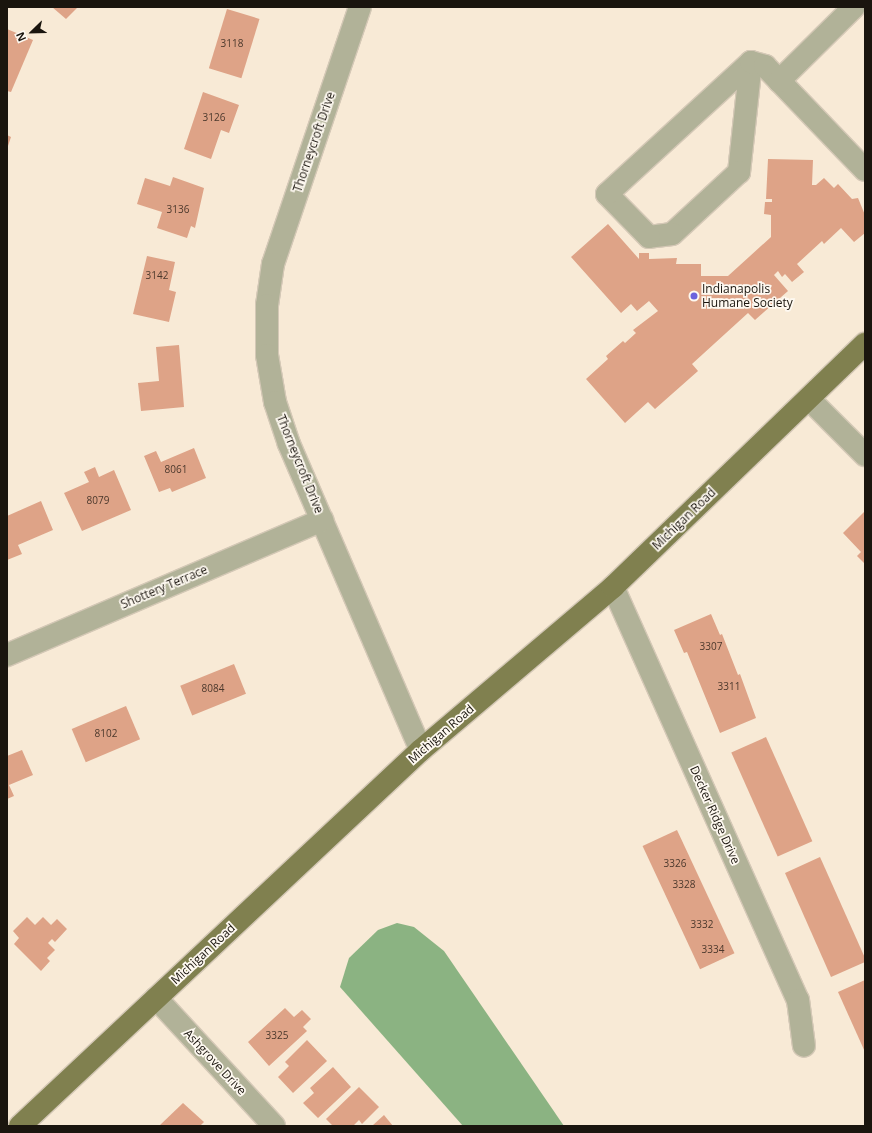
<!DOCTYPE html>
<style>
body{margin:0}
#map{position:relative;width:872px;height:1133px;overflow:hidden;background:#f8ead6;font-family:"Open Sans",sans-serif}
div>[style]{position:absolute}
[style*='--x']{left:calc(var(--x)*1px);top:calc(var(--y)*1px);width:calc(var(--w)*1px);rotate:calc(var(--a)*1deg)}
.water>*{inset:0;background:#8bb382}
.building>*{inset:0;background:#dea387;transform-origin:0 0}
.roads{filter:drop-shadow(1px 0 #d4c8b6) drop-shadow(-1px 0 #d4c8b6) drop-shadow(0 1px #d4c8b6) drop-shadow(0 -1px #d4c8b6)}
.minor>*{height:22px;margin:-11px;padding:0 11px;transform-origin:11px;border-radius:11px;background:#b1b298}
.major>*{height:22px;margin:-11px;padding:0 11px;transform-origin:11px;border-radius:11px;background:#80804f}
.dots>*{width:11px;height:11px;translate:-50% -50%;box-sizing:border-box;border:2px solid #fef9f1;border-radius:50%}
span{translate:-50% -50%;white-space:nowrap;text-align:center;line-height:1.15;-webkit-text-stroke:3.5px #fef9f1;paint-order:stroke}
.number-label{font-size:10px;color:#4b382c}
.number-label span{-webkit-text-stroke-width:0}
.street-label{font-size:12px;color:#1a150e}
.poi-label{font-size:12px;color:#1a150e}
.left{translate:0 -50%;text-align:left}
.frame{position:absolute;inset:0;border:8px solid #1a150e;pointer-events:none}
.north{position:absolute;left:12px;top:12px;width:40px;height:40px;-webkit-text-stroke:3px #fef9f1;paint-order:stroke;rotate:247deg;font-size:11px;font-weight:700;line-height:16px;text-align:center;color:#1a150e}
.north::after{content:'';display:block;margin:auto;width:14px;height:18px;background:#1a150e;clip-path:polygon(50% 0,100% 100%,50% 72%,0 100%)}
</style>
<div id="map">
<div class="water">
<div style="clip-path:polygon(397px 923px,414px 927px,444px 951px,564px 1126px,463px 1126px,340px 987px,349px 958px,378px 930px)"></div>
</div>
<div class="building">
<div style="clip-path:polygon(52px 7px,75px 7px,77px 8px,66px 19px)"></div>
<div style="left:227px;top:9px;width:34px;height:62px;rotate:17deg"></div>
<div style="clip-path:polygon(7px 29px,33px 40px,11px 92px,7px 91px)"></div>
<div style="clip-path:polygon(203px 92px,239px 105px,229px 133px,221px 130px,211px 159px,184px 149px)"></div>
<div style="clip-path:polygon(7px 135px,11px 137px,7px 149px)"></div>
<div style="clip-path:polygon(768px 159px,813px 160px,812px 185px,816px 185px,824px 178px,834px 188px,838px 184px,852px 199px,858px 198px,865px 215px,865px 233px,854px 242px,841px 228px,824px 244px,822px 241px,797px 264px,804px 272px,792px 282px,785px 274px,782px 277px,778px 271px,774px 275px,788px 291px,755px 320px,748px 313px,692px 364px,698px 371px,655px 409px,648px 402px,625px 423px,586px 379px,608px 359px,606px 356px,623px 341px,625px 343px,636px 333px,633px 330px,658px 311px,649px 301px,637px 311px,631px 304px,621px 313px,571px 257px,608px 224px,639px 259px,639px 253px,649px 253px,649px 259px,677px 258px,676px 264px,701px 264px,701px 276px,728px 276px,771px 237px,771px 215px,764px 214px,765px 202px,772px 202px,772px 199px,766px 199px)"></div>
<div style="clip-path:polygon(173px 177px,204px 188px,195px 228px,191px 226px,187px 238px,157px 228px,162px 212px,137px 204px,145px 178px,170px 186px)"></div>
<div style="clip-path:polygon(147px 256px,175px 262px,169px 290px,176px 292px,169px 322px,133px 314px)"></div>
<div style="clip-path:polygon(179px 345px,184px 407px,141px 411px,138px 383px,159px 381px,156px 347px)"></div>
<div style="clip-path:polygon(194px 448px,206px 478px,172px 492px,170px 488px,159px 492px,144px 456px,156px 451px,161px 462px)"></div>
<div style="clip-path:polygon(95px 467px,99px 477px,114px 470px,131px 510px,82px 531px,64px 493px,89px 482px,84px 472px)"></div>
<div style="clip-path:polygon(41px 501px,53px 530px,18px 545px,22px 554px,7px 560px,7px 516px)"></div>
<div style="clip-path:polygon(865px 511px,865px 564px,857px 556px,861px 552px,843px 533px)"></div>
<div style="clip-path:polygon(711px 614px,720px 635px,722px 634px,738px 675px,740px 674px,756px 718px,720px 733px,687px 652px,684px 653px,674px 630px)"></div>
<div style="left:234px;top:664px;width:32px;height:58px;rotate:68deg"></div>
<div style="left:126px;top:706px;width:36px;height:59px;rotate:67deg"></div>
<div style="left:766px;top:737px;width:114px;height:38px;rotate:66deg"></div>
<div style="clip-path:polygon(22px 750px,33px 775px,9px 785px,14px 796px,7px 799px,7px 756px)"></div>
<div style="left:677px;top:830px;width:136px;height:38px;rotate:65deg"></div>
<div style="clip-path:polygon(820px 857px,865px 958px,865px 962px,831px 977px,785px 873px)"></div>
<div style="clip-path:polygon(27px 917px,35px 925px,43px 917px,51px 925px,57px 919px,67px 929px,55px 942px,52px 939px,48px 943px,55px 950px,47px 958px,50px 961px,41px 971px,14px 944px,19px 938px,13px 931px)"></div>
<div style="clip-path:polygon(865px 980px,865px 1052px,838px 992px)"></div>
<div style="clip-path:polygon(285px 1008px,294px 1017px,302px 1010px,311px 1019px,303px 1027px,307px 1031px,269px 1066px,248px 1042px)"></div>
<div style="clip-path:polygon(307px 1040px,327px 1061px,293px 1093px,278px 1077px,289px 1066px,285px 1062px)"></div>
<div style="clip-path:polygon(333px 1067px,351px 1087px,318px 1118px,303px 1103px,314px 1093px,310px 1088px)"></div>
<div style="clip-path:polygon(359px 1087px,379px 1107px,362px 1124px,359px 1120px,353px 1126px,333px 1126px,326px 1119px)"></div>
<div style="clip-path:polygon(183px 1103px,204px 1122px,200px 1126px,159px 1126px)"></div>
<div style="clip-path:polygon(384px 1115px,393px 1126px,372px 1126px)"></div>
</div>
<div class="roads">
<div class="minor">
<div style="--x:360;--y:7;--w:271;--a:108.7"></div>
<div style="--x:273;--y:264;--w:41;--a:98.3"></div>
<div style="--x:267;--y:305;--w:50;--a:90"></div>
<div style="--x:267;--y:355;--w:48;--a:80.3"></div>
<div style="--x:275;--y:402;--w:44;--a:71.6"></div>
<div style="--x:289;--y:444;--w:333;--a:66.7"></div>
<div style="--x:751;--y:62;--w:111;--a:96.2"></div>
<div style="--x:739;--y:172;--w:91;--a:137.2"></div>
<div style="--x:672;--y:234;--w:23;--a:173"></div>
<div style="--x:649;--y:237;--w:60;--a:-134.3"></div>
<div style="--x:607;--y:194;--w:195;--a:-42.5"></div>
<div style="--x:751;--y:62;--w:15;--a:16"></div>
<div style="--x:765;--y:66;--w:144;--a:46.1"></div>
<div style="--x:779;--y:81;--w:105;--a:-44.6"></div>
<div style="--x:809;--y:399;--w:79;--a:45"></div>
<div style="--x:613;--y:587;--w:453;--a:65.9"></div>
<div style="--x:798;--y:1000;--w:46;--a:82.6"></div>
<div style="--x:7;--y:655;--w:343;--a:-23.2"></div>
<div style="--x:156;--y:998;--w:174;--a:47.3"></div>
</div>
<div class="major">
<div style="--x:20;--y:1126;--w:550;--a:-43.16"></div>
<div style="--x:421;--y:750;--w:252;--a:-40.3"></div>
<div style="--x:613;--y:587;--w:350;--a:-44"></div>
</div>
</div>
<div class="dots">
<div style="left:694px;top:296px;background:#6c63dd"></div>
</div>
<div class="number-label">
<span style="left:232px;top:44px">3118</span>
<span style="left:214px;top:118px">3126</span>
<span style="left:178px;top:210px">3136</span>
<span style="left:157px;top:276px">3142</span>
<span style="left:176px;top:470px">8061</span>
<span style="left:98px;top:501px">8079</span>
<span style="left:711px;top:647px">3307</span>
<span style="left:729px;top:687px">3311</span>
<span style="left:213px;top:689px">8084</span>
<span style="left:106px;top:734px">8102</span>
<span style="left:675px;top:864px">3326</span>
<span style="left:684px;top:885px">3328</span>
<span style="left:702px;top:925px">3332</span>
<span style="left:713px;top:950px">3334</span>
<span style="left:277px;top:1036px">3325</span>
</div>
<div class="street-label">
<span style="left:314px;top:142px;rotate:-71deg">Thorneycroft Drive</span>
<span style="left:300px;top:464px;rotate:68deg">Thorneycroft Drive</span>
<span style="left:684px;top:519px;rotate:-44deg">Michigan Road</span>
<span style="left:164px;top:587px;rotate:-23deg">Shottery Terrace</span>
<span style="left:441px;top:734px;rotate:-41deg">Michigan Road</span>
<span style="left:715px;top:815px;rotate:66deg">Decker Ridge Drive</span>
<span style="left:203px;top:954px;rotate:-43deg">Michigan Road</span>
<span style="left:215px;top:1062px;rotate:47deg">Ashgrove Drive</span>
</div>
<div class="poi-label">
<span class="left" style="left:702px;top:296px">Indianapolis<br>Humane Society</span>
</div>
<div class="frame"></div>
<div class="north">N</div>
</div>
